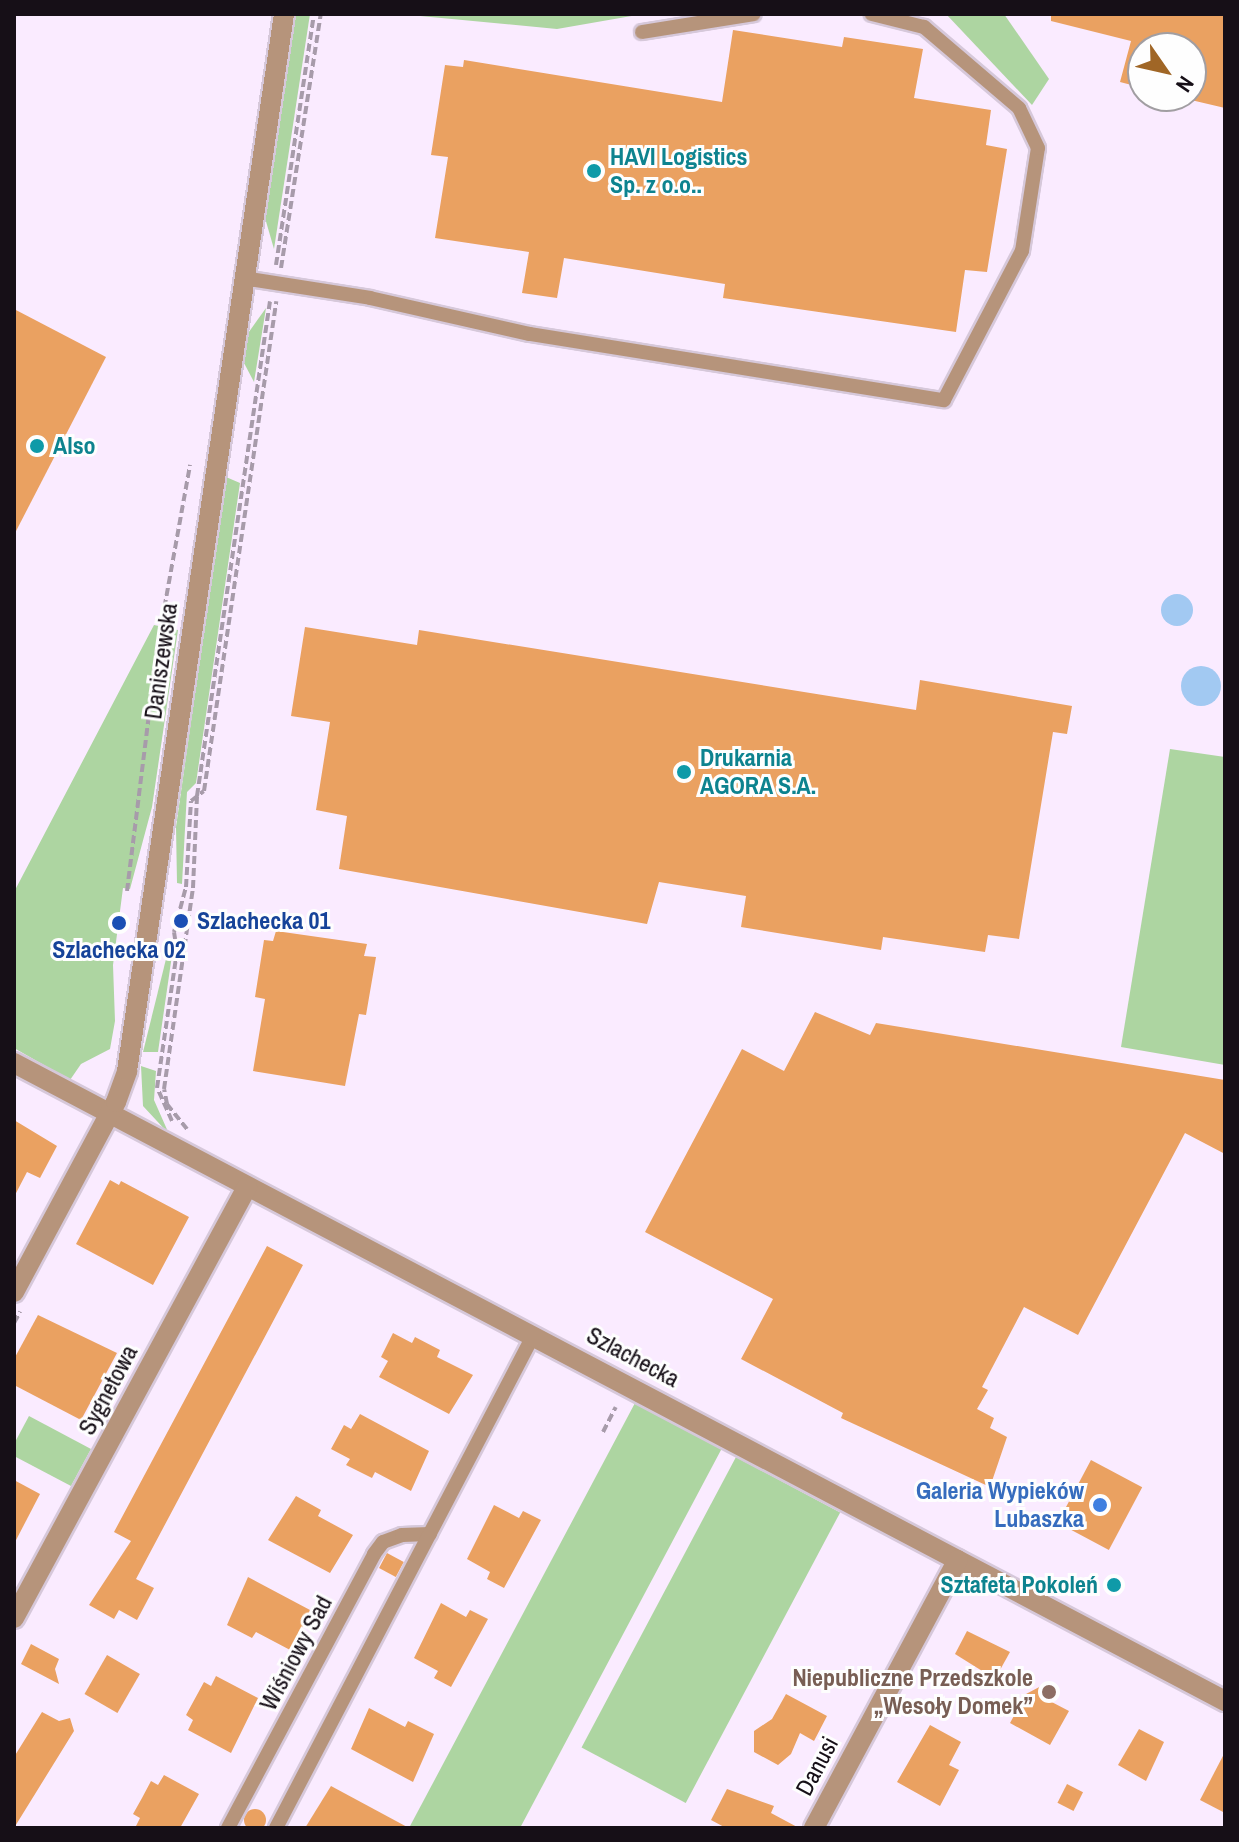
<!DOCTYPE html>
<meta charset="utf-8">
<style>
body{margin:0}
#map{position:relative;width:1239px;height:1842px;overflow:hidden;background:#faebff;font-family:"Archivo Narrow",sans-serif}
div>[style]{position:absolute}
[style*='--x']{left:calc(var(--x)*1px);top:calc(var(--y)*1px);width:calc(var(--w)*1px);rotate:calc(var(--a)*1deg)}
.green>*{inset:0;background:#add5a1;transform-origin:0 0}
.water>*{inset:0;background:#a2c9f2}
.round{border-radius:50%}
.building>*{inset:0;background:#eaa161;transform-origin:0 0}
.path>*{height:4px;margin-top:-2px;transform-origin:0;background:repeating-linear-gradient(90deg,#a79baa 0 8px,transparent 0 12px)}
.roads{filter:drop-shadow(2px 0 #d6c8da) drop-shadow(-2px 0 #d6c8da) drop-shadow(0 2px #d6c8da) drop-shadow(0 -2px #d6c8da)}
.lane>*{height:14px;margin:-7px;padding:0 7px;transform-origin:7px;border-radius:7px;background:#b6947b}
.street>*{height:20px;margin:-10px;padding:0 10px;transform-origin:10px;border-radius:10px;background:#b6947b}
.dots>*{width:22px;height:22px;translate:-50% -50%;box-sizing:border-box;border:4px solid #fefefe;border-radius:50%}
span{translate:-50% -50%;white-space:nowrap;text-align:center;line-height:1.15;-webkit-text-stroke:6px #fefefe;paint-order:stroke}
.culture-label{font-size:24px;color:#0d838f;font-weight:700}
.left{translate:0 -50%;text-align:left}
.right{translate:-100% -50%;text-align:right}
.street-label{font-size:24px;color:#160f17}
.transit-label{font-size:24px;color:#164399;font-weight:700}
.shop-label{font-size:24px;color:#366cbe;font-weight:700}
.education-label{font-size:24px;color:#785e54;font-weight:700}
.frame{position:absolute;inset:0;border:16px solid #160f17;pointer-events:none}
.north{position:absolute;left:1127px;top:32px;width:80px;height:80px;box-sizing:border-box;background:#fefefe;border:2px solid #a19ea2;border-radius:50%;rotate:124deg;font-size:22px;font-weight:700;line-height:32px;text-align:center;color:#160f17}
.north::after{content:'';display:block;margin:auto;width:28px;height:36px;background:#a06626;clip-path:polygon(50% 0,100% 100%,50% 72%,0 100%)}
</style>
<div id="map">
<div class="green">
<div style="clip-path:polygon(296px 14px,310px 14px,274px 249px,265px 218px)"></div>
<div style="clip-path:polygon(399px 14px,643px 14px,557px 29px)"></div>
<div style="clip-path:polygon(946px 14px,1004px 14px,1049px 79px,1032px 105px)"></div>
<div style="clip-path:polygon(266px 308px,254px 382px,244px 363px,246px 336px)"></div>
<div style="clip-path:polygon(226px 477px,240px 483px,196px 783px,187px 792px,182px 884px,177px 883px,176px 827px)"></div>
<div style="clip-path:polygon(154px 625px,178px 630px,152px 807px,130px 889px,123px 888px,113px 965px,115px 1021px,110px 1049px,81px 1064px,70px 1080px,14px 1048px,14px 892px)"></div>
<div style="clip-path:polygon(1170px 749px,1225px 757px,1225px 1065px,1121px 1047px)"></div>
<div style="clip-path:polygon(167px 955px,172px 955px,158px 1052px,143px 1052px)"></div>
<div style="clip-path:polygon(141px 1066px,156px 1071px,154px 1100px,169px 1134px,143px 1106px)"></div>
<div style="left:635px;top:1403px;width:98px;height:482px;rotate:28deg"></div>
<div style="clip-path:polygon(29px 1416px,91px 1449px,71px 1486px,14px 1456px,14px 1444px)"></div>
<div style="left:736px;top:1457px;width:118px;height:329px;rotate:28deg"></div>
</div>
<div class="water">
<div class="round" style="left:1161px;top:594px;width:32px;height:32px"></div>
<div class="round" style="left:1181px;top:666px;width:40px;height:40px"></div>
</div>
<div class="building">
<div style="clip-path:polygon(1051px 14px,1225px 14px,1225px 108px,1191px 100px,1191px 48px,1143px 48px,1143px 88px,1120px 82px,1131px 41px,1051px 21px)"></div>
<div style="clip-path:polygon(733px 30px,842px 47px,844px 37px,923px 49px,914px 98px,991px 110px,986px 145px,1007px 149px,987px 272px,965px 270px,956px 332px,723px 298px,725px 284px,564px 258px,557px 298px,522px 293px,529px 252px,435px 238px,448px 157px,431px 155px,445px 65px,463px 67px,464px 60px,722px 102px)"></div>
<div style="clip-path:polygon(14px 309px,106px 357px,14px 535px)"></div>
<div style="clip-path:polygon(305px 627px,417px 645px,419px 630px,916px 710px,920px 680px,1072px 706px,1067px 734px,1053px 732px,1019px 939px,988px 935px,985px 952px,883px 937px,881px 950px,741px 927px,746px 896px,659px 882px,647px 924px,339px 869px,347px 816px,316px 810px,330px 722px,291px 716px)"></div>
<div style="clip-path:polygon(276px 931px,367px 944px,364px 956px,376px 957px,366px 1015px,359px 1014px,345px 1086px,253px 1071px,265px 999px,255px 997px,264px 940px,273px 941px)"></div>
<div style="clip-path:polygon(815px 1012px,870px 1035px,876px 1023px,1225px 1080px,1225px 1154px,1185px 1133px,1078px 1335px,1024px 1307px,982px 1387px,988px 1390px,977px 1409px,994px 1418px,990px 1428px,1007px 1437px,990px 1487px,841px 1418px,843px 1413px,741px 1359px,773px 1299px,645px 1232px,742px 1049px,784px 1071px)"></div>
<div style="clip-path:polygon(14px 1120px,57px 1146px,40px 1178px,27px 1172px,14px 1197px)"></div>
<div style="clip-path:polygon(110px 1180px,119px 1185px,121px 1181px,189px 1217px,153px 1285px,76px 1244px)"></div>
<div style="clip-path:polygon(267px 1246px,303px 1265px,136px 1579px,154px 1588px,137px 1620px,119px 1610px,114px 1619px,89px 1605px,131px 1541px,114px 1532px)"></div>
<div style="clip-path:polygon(38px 1315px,117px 1353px,81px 1420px,14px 1385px,14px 1359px)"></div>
<div style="clip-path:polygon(393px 1333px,412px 1343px,415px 1337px,440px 1350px,437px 1357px,473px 1375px,449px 1414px,379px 1377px,388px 1361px,381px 1357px)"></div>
<div style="clip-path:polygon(360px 1414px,429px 1451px,411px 1491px,375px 1472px,372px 1478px,346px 1465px,350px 1459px,331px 1449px,344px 1425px,351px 1429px)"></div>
<div style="left:1091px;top:1460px;width:58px;height:71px;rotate:28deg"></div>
<div style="clip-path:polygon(14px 1480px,40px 1494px,14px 1544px)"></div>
<div style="clip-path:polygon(296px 1496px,321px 1510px,318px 1516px,353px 1535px,330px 1573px,268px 1540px)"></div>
<div style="clip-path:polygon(494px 1505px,519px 1518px,523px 1511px,541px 1520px,504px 1588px,487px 1579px,490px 1572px,467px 1559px)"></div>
<div style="left:387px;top:1553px;width:19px;height:17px;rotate:28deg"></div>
<div style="clip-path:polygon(248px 1577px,310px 1610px,292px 1651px,256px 1632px,252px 1638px,227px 1625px)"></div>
<div style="clip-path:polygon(441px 1603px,466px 1617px,470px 1610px,488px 1619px,451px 1687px,434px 1678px,438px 1671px,414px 1658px)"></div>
<div style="clip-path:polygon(967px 1631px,1010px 1652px,995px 1679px,955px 1654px)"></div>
<div style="clip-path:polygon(31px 1644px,59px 1659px,55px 1669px,59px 1684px,21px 1664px)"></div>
<div style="left:107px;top:1655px;width:38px;height:45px;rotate:30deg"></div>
<div style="clip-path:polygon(216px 1676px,258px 1698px,231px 1753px,188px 1730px,193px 1720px,186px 1715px,204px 1682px,211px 1686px)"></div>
<div style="clip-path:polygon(1045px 1684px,1044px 1698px,1069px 1711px,1050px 1745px,1010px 1723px,1026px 1694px)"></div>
<div style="clip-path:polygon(786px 1694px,827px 1716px,814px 1741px,800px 1733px,791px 1754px,778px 1765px,754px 1752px,754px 1731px,772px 1719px)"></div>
<div style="clip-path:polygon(369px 1708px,405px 1727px,408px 1721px,434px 1734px,413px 1782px,351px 1749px)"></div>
<div style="clip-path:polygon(42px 1712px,59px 1721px,70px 1718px,74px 1731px,14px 1828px,14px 1757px)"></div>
<div style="clip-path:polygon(930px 1725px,961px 1742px,949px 1765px,959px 1770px,940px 1806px,897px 1782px)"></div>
<div style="clip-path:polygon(1139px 1729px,1164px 1742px,1146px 1781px,1118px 1765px)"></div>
<div style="clip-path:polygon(1225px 1752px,1225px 1813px,1200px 1800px)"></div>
<div style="clip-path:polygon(164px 1775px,199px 1794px,180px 1828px,135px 1828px,140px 1818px,133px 1814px,142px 1798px,151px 1781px,158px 1785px)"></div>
<div style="left:1067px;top:1784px;width:18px;height:21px;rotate:27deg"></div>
<div style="clip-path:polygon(331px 1786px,409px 1828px,305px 1828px)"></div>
<div style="clip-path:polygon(727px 1789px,774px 1806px,771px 1813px,799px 1828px,726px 1828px,711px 1820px)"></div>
<div class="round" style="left:244px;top:1809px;width:22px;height:22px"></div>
</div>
<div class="path">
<div style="--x:276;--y:265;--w:254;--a:-81.4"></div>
<div style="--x:281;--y:268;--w:257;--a:-81.1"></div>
<div style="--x:127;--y:891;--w:250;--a:-82.9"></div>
<div style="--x:158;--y:643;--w:181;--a:-79.8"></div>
<div style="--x:172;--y:1121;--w:36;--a:-114"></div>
<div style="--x:157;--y:1088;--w:138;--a:-81.7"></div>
<div style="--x:177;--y:951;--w:19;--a:-99"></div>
<div style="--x:174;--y:932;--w:47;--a:-75.1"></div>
<div style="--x:186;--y:887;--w:86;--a:-86.7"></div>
<div style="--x:191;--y:801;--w:16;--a:-38"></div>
<div style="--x:204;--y:791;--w:495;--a:-81.6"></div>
<div style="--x:187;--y:1129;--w:32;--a:-129"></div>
<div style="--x:167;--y:1104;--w:15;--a:-101"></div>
<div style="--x:164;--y:1089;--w:203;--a:-81.8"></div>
<div style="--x:193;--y:888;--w:92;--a:-87.5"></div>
<div style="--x:197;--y:796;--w:500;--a:-81.61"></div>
<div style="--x:14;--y:1323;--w:13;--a:-61"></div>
<div style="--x:603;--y:1432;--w:28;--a:-63"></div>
</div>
<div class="roads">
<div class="lane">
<div style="--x:642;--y:32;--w:113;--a:-9.1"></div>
<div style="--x:243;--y:278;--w:129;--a:8.9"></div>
<div style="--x:370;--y:298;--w:164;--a:12.7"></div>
<div style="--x:530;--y:334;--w:419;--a:9.1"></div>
<div style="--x:944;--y:400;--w:168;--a:-62.4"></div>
<div style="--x:1022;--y:251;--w:104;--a:-81.2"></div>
<div style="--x:1038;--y:148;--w:44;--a:-115.4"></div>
<div style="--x:1019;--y:108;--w:125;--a:-139.5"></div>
<div style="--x:924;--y:27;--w:54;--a:-166"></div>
<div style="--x:228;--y:1828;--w:310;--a:-61.9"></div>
<div style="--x:374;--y:1554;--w:15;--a:-53"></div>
<div style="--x:383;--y:1542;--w:20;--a:-20"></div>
<div style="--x:402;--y:1535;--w:28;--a:-2"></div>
<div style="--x:276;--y:1828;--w:557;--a:-62.42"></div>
</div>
<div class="street">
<div style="--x:14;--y:1063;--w:1369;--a:27.78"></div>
<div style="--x:14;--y:1292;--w:216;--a:-61.8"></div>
<div style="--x:116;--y:1102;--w:33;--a:-70"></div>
<div style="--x:127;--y:1071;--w:1069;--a:-81.55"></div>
<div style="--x:14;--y:1618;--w:490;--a:-61.6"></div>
<div style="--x:814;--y:1828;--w:304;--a:-61.8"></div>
</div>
</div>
<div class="dots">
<div style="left:594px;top:171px;background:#0f9aa8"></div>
<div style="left:37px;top:446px;background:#0f9aa8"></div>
<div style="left:684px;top:772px;background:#0f9aa8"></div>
<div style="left:181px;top:921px;background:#1a4fb4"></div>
<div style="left:119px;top:923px;background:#1a4fb4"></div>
<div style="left:1100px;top:1505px;background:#3f7fe0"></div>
<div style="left:1114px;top:1585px;background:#0f9aa8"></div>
<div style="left:1049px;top:1692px;background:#8d6e63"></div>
</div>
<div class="culture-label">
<span class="left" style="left:610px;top:171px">HAVI Logistics<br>Sp. z o.o..</span>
<span class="left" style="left:53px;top:446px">Also</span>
<span class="left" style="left:700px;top:772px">Drukarnia<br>AGORA S.A.</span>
<span class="right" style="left:1098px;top:1585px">Sztafeta Pokoleń</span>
</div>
<div class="street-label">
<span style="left:161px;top:661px;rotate:-82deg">Daniszewska</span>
<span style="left:633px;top:1357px;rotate:28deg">Szlachecka</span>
<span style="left:108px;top:1390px;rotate:-62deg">Sygnetowa</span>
<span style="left:296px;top:1653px;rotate:-62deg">Wiśniowy Sad</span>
<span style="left:817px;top:1766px;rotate:-62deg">Danusi</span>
</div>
<div class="transit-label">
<span class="left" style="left:197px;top:921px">Szlachecka 01</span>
<span style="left:119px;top:950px">Szlachecka 02</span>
</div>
<div class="shop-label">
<span class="right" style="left:1084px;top:1505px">Galeria Wypieków<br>Lubaszka</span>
</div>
<div class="education-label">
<span class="right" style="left:1033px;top:1692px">Niepubliczne Przedszkole<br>„Wesoły Domek”</span>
</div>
<div class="frame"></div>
<div class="north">N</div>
</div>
